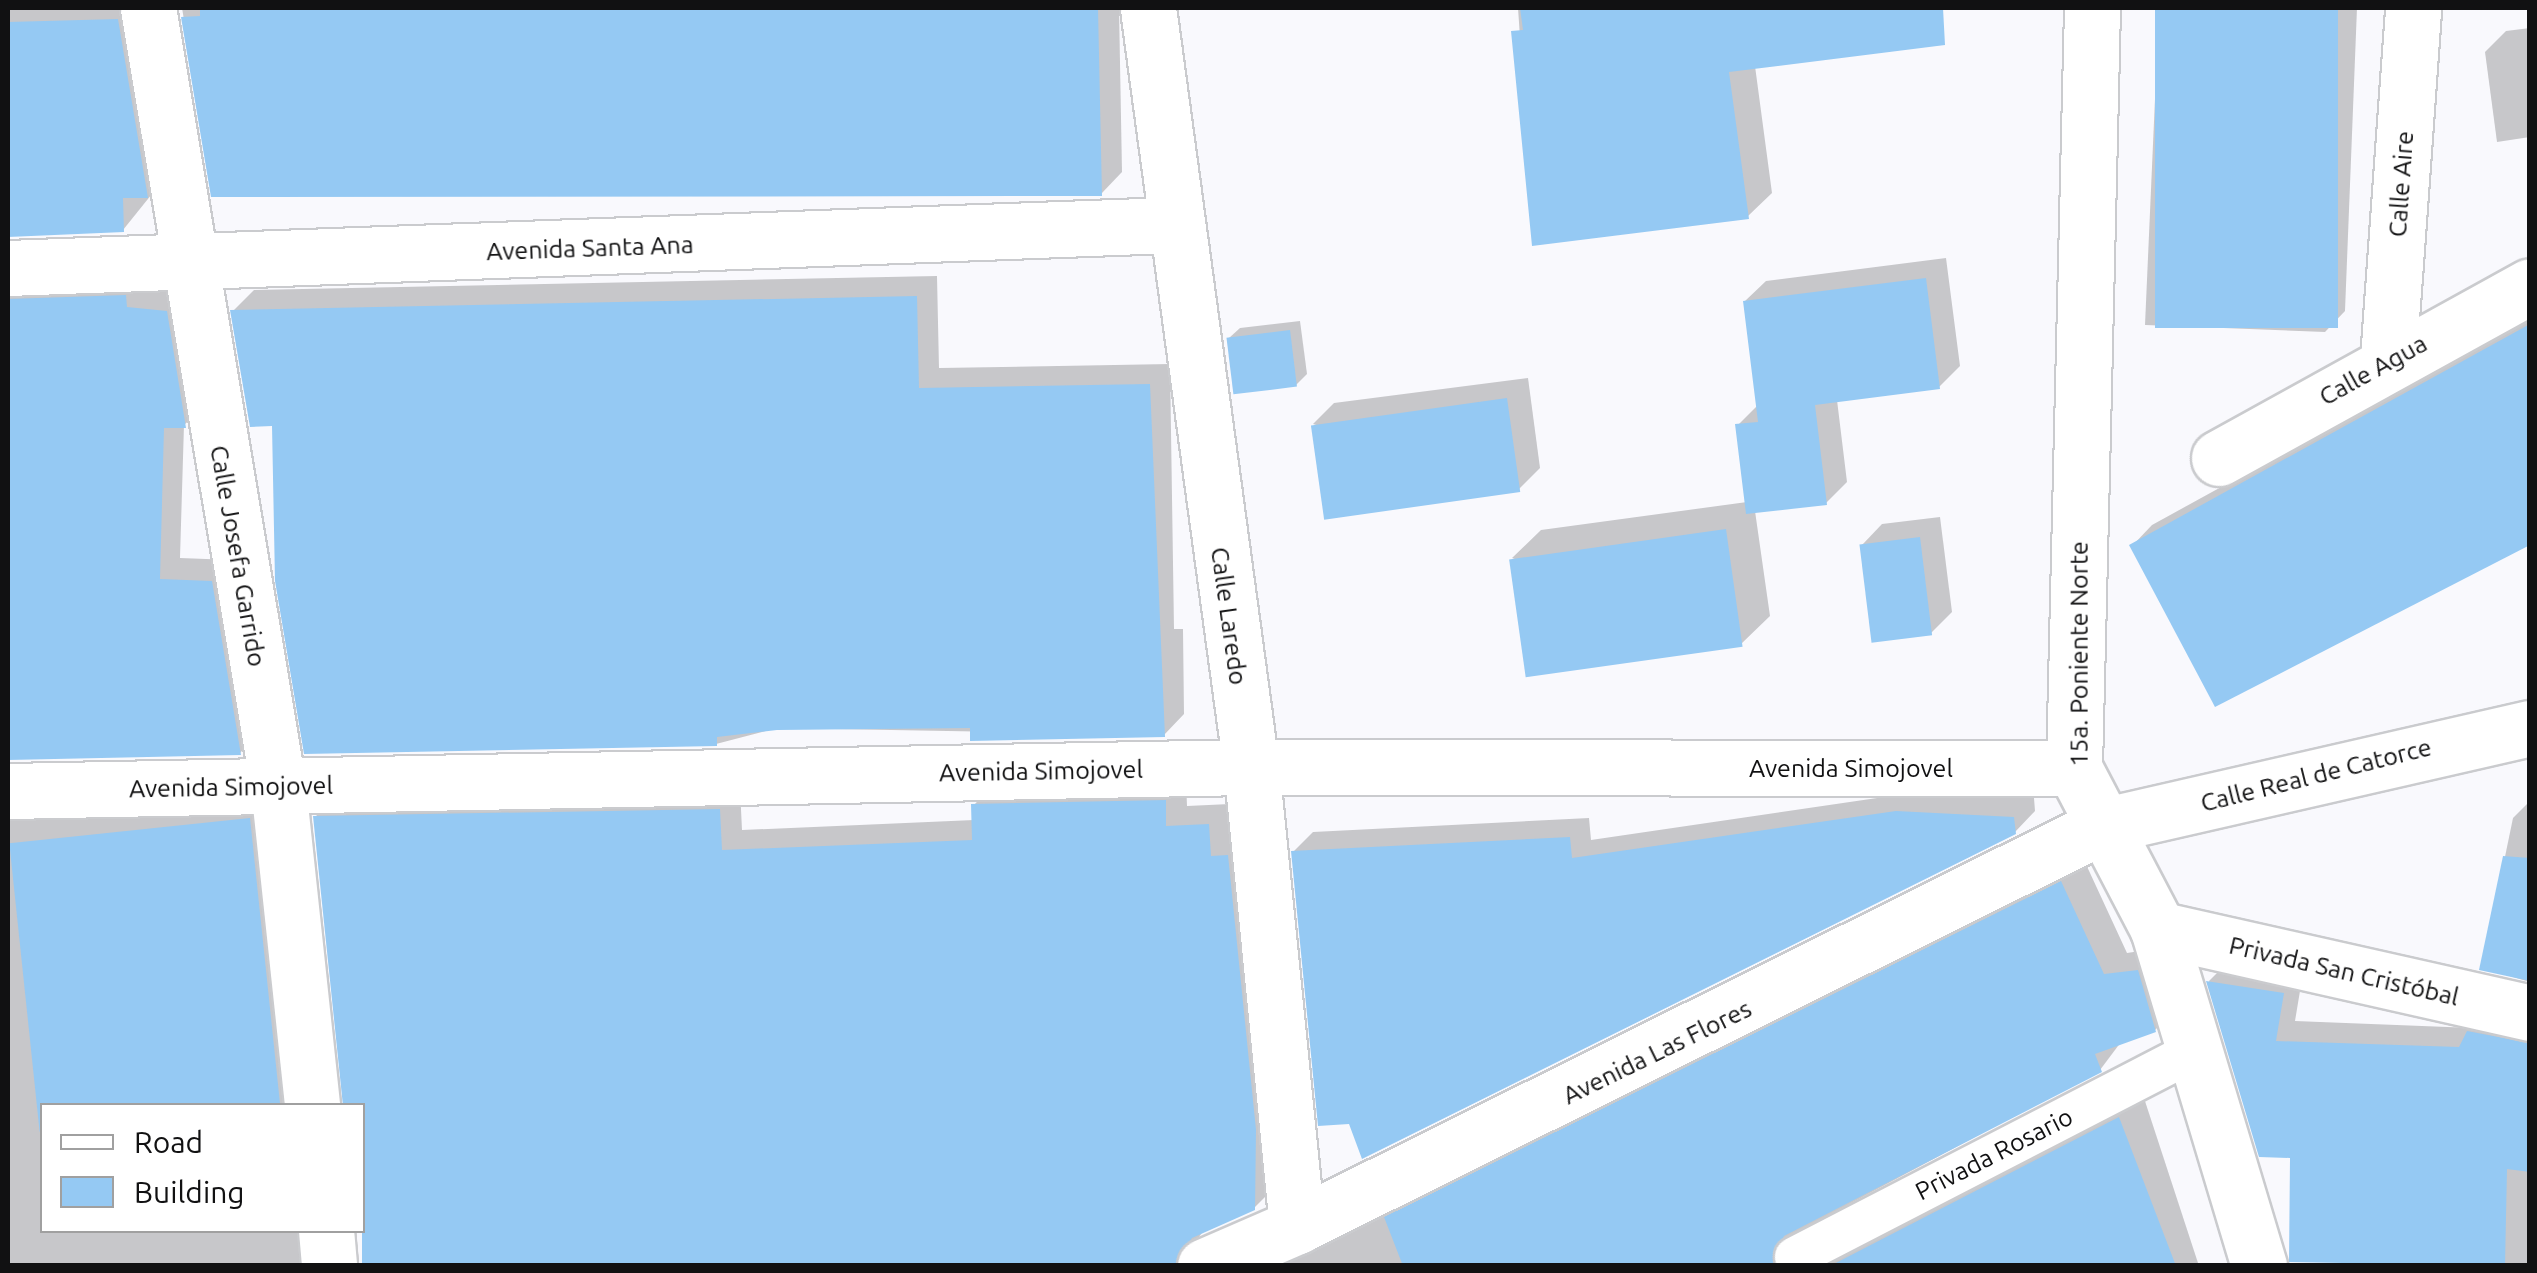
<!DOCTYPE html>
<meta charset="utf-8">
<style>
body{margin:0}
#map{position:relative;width:2537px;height:1273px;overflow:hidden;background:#f9f9fd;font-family:Ubuntu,sans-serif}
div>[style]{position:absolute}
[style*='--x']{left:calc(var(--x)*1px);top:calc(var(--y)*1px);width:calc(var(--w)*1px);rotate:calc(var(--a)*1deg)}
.shadow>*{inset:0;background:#0003}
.building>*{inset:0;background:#95c9f3;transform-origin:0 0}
.roads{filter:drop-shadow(2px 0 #cacbce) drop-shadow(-2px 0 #cacbce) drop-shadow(0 2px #cacbce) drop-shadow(0 -2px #cacbce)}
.service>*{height:40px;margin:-20px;padding:0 20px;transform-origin:20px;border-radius:20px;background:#fff}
.minor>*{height:55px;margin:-27.5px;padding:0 27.5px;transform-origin:27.5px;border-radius:27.5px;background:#fff}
.tertiary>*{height:55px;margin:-27.5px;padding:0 27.5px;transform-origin:27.5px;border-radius:27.5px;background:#fff}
span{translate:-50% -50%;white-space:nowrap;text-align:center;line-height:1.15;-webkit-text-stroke:8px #fff;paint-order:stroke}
.street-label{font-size:25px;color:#111112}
.frame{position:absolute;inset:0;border:10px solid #111112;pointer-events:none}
.legend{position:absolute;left:40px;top:1103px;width:325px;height:130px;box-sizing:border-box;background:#fff;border:2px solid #a0a0a0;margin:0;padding:12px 18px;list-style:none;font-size:30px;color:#111112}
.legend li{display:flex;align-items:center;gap:20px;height:50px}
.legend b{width:50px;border:2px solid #a0a0a0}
</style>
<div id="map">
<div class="shadow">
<div style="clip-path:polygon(8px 8px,141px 8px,168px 174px,123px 230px,8px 234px)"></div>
<div style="clip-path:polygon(182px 8px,1119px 8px,1122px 172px,1101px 194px,213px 195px)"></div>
<div style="clip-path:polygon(1518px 8px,1926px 8px,1928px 24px,1755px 66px,1772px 193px,1748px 216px,1534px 243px)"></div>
<div style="clip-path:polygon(2159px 8px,2357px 8px,2345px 311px,2325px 332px,2145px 325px)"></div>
<div style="clip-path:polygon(2530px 28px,2530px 137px,2497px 142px,2485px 52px,2506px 31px)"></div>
<div style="clip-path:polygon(1946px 258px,1960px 366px,1939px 387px,1837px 400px,1847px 482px,1826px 503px,1755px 511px,1770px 616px,1741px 644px,1512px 558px,1541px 530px,1747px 502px,1738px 425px,1758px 405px,1745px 301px,1766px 281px)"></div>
<div style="clip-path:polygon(8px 264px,188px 290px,207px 404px,184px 425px,180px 558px,233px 560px,261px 731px,240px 753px,8px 757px)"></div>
<div style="clip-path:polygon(937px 276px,939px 368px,1170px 364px,1174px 629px,1183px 629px,1184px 714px,1164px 735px,777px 728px,716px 744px,275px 424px,233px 311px,254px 290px)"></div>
<div style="clip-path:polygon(2530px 317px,2530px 541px,2132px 546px,2152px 525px)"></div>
<div style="clip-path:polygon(1300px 321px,1307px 374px,1296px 385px,1229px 338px,1240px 328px)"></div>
<div style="clip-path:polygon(1528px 378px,1540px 468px,1519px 489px,1313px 424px,1334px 403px)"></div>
<div style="clip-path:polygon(1940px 517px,1952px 612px,1931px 633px,1862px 545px,1882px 524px)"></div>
<div style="clip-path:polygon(1186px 779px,1187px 806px,1230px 804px,1276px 1186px,1254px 1208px,1204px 1230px,1178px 1266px,362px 1266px,362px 1106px,315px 817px,337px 796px,740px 788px,742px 830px,974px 820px,974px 805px,995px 783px)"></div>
<div style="clip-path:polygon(8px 787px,271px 797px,312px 1106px,42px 1106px,42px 1230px,321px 1230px,330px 1266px,8px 1266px)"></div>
<div style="clip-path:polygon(1918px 792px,2034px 798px,2035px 811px,2015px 832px,1364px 1155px,1293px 852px,1313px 832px,1589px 818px,1591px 840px)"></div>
<div style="clip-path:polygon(2530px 801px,2530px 982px,2482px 968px,2513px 818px)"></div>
<div style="clip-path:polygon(2084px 860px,2127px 953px,2160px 948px,2178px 1007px,2155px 1030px,2121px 1042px,2100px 1070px,1773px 1245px,1718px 1266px,1261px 1266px,1396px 1209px)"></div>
<div style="clip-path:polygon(2229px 961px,2303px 973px,2295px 1021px,2473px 1028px,2530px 1018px,2530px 1266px,2439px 1266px,2293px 1156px,2261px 1154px,2209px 981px)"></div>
<div style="clip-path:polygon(2143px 1095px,2199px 1266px,1813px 1266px)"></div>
</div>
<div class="building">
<div style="clip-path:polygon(200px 8px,1098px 8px,1102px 196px,211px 197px,181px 17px,200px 16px)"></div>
<div style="clip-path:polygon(1520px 8px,1943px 8px,1945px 45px,1729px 72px,1749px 219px,1532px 246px,1511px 31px,1523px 30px)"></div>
<div style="left:2155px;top:8px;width:183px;height:320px"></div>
<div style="clip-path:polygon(118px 19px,148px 198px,123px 198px,124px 232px,8px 237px,8px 22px)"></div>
<div style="clip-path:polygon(1926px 278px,1940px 389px,1815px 405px,1827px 505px,1746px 514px,1735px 424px,1758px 422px,1743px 301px)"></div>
<div style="clip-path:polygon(126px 295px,127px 307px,167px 311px,186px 428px,164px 428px,160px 579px,212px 581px,241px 755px,8px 760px,8px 299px)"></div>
<div style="clip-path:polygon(917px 296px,919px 388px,1150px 384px,1165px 737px,970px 741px,970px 728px,777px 730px,717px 737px,717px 746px,304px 754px,275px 581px,272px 426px,250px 427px,230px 310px)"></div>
<div style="clip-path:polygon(2530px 324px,2530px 545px,2215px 707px,2129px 545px)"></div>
<div style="left:1290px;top:330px;width:57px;height:64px;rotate:83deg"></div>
<div style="left:1507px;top:398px;width:95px;height:198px;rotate:82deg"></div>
<div style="left:1726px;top:529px;width:119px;height:219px;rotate:82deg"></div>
<div style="left:1920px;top:537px;width:99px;height:61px;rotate:83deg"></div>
<div style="clip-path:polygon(1166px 800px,1166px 826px,1209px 824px,1211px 856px,1228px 855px,1256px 1130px,1255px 1210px,1192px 1238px,1174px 1266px,362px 1266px,362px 1106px,343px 1106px,313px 816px,720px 809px,722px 850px,972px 840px,971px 804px)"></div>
<div style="clip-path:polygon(1896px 811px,2014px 817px,2016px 834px,1362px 1159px,1349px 1124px,1318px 1126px,1291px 851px,1570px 837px,1572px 858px)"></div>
<div style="left:250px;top:818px;width:290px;height:242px;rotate:84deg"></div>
<div style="clip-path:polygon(2503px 856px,2530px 858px,2530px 981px,2479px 970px)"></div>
<div style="clip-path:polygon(2061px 881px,2104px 974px,2138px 970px,2156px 1032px,2095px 1054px,2102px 1072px,1784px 1236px,1773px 1266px,1403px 1266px,1384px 1217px)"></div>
<div style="clip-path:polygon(2206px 981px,2284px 993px,2276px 1041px,2459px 1047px,2467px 1031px,2530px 1043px,2530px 1172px,2507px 1169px,2505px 1266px,2289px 1262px,2290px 1158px,2259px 1157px)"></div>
<div style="clip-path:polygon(2119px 1117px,2176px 1266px,1830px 1266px)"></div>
</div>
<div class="roads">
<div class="service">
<div style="--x:1795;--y:1257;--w:448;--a:-27.3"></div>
</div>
<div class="minor">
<div style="--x:148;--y:8;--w:789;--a:80.51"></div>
<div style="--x:278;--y:786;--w:322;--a:83.9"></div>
<div style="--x:8;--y:268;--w:1165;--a:-2.12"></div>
<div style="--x:2388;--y:360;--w:353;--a:-85.9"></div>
<div style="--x:2219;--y:458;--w:355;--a:-28.9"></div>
<div style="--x:8;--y:791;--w:1243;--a:-1.11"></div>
<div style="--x:1251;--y:767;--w:766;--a:-97.73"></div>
<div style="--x:2158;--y:929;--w:381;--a:12.7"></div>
<div style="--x:1297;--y:1226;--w:899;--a:-26.42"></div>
<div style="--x:2102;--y:826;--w:439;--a:-12.9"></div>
<div style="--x:326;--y:1230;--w:36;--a:85"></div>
</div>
<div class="tertiary">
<div style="--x:2092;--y:8;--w:760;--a:91.36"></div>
<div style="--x:2074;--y:768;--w:182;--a:62.4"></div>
<div style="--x:2158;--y:929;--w:352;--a:73.3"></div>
<div style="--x:1205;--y:1266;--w:100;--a:-23.5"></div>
<div style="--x:1297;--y:1226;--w:461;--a:-95.7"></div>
<div style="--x:1251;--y:767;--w:823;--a:0.07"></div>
</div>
</div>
<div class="street-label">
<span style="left:2401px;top:184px;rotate:-86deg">Calle Aire</span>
<span style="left:590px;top:248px;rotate:-2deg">Avenida Santa Ana</span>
<span style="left:2373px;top:370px;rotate:-29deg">Calle Agua</span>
<span style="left:238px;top:556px;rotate:80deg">Calle Josefa Garrido</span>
<span style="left:1229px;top:616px;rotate:82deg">Calle Laredo</span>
<span style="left:2079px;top:654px;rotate:-90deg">15a. Poniente Norte</span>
<span style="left:1851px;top:768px">Avenida Simojovel</span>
<span style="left:1041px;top:771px;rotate:-1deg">Avenida Simojovel</span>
<span style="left:2316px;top:775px;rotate:-14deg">Calle Real de Catorce</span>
<span style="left:231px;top:787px;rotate:-1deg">Avenida Simojovel</span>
<span style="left:2344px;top:971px;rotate:13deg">Privada San Cristóbal</span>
<span style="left:1657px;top:1052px;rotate:-26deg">Avenida Las Flores</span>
<span style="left:1994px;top:1154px;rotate:-27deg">Privada Rosario</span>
</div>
<div class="frame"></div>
<ul class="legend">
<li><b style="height:12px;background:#fff"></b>Road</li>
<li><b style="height:28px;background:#95c9f3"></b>Building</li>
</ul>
</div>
